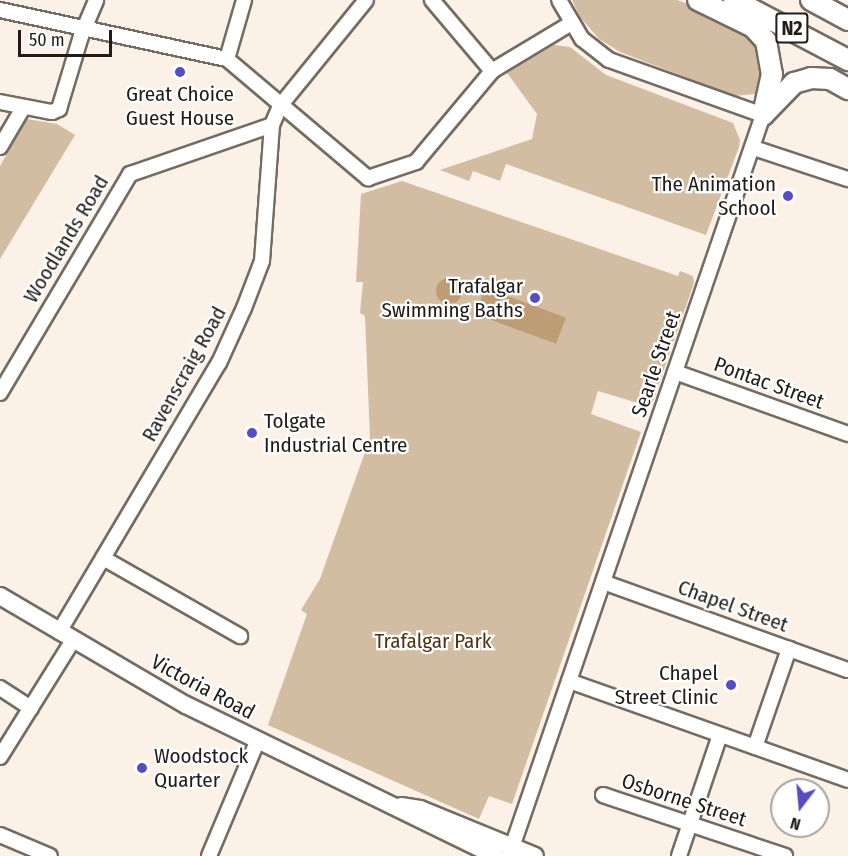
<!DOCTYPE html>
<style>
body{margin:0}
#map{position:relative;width:848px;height:856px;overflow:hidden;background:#fbf1e7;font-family:"Fira Sans Condensed",sans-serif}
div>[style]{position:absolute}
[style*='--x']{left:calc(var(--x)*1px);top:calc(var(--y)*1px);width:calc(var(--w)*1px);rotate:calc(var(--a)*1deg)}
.green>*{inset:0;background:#d2bca2}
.water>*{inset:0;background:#bf9d74;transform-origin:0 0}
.round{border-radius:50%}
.roads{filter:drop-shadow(2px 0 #746c63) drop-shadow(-2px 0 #746c63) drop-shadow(0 2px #746c63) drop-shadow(0 -2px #746c63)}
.minor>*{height:14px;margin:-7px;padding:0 7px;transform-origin:7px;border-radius:7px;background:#fff}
.major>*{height:16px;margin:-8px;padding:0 8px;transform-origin:8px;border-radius:8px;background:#fff}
.highway>*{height:20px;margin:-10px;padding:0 10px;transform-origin:10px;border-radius:10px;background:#fff}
.dots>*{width:16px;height:16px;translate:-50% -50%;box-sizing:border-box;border:3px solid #fff;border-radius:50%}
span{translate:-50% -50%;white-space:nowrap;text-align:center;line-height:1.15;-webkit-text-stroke:4.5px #fff;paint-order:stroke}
.shield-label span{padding:2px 4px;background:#fff;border:2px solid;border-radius:4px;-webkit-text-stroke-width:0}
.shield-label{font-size:20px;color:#201d19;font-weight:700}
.poi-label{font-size:21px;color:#201d19}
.right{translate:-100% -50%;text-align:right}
.left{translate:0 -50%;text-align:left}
.street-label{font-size:21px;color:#201d19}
.park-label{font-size:21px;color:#4e3414}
.north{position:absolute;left:770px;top:778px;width:60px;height:60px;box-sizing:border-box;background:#fff;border:2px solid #a6a5a3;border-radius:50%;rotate:196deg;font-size:16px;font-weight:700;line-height:24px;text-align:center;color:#201d19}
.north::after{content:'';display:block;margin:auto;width:21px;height:27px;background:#544dc4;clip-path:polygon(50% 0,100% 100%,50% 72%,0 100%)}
.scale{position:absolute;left:18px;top:30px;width:94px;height:27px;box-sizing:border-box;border:3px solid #201d19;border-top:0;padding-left:8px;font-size:18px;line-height:21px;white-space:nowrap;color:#201d19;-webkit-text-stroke:4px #fff;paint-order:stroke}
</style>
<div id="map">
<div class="green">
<div style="clip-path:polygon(572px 0,677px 0,697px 7px,744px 30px,758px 43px,764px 60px,761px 87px,755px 94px,734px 96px,620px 52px,599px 39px,580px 17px)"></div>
<div style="clip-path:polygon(554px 45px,570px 47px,606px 75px,733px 123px,740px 140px,739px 147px,706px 235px,506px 164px,500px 181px,473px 171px,469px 181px,440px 170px,532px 139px,537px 114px,507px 73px)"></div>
<div style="clip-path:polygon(27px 119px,57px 124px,75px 135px,0 259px,0 166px)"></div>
<div style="clip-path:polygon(402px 181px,678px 276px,680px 271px,693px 276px,694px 283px,651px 407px,598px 391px,591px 414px,641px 432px,512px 804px,489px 796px,479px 819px,268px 725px,307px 614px,301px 610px,320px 579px,370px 438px,365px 316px,360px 313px,363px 282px,356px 282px,361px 194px)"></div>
</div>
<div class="water">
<div class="round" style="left:436px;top:278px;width:26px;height:26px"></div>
<div style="left:485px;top:288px;width:86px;height:28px;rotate:20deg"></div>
</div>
<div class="roads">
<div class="minor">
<div style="--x:432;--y:0;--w:93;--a:49.8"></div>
<div style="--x:0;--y:10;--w:232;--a:12.2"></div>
<div style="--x:227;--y:59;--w:185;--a:40.2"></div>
<div style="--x:368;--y:178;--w:51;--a:-18.4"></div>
<div style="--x:416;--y:162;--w:119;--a:-50.1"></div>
<div style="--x:492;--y:71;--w:91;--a:-31.1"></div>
<div style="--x:227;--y:59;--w:61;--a:-73.9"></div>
<div style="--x:0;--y:102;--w:53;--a:10.9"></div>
<div style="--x:52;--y:112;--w:8;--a:-23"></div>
<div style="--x:59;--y:109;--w:76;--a:-73.2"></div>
<div style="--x:81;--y:36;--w:39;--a:-67"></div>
<div style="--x:0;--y:147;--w:45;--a:-59.5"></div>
<div style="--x:754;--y:148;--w:99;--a:18.3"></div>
<div style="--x:675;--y:372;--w:184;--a:19.7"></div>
<div style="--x:0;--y:393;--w:255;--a:-59.3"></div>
<div style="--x:130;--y:174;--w:150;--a:-19"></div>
<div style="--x:103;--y:558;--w:158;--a:29.7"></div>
<div style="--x:603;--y:582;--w:260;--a:19.8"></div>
<div style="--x:59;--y:632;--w:313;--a:-59.3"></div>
<div style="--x:219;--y:363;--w:60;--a:-65.6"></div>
<div style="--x:244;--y:308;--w:50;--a:-69"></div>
<div style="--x:262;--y:261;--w:136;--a:-85.8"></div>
<div style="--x:272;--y:125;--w:21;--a:-67"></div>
<div style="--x:280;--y:106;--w:136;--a:-50.9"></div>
<div style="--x:569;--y:681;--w:296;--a:19.5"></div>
<div style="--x:0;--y:688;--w:37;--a:33"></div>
<div style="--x:755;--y:747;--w:104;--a:-70.9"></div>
<div style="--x:0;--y:757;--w:138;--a:-58"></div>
<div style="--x:603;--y:795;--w:192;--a:18.5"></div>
<div style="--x:0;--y:835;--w:54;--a:22.8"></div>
<div style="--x:209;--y:856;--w:124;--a:-67.2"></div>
<div style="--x:509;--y:856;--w:783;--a:-71.08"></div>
<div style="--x:763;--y:115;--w:164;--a:-160.3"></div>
<div style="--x:609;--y:60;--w:34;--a:-142"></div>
<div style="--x:582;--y:39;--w:45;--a:-120.5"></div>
<div style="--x:679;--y:856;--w:128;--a:-71.3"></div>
</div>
<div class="major">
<div style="--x:0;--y:596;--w:216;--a:30.4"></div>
<div style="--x:186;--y:705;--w:345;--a:26"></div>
<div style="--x:401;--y:806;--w:19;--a:9"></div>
<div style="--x:420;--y:809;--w:124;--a:22.2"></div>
</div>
<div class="highway">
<div style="--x:698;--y:0;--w:61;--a:26.1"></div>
<div style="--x:753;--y:27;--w:19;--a:47"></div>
<div style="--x:766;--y:41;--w:34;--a:80"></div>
<div style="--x:772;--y:74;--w:42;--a:102.4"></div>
<div style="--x:734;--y:0;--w:129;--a:27.8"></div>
<div style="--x:811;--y:0;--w:42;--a:28.4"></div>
<div style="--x:763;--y:115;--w:45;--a:-45.9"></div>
<div style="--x:794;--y:83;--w:18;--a:-16"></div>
<div style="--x:811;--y:78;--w:19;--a:3"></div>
<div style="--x:830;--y:79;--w:21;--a:29"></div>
</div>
</div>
<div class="dots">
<div style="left:180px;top:72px;background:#544dc4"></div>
<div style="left:788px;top:196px;background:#544dc4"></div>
<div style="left:535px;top:298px;background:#544dc4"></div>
<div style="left:252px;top:433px;background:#544dc4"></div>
<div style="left:731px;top:685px;background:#544dc4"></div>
<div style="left:142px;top:768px;background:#544dc4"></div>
</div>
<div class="shield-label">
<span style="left:792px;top:28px">N2</span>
</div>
<div class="poi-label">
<span style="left:180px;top:106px">Great Choice<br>Guest House</span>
<span class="right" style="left:776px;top:196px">The Animation<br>School</span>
<span class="right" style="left:523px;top:298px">Trafalgar<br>Swimming Baths</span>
<span class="left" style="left:264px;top:433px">Tolgate<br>Industrial Centre</span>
<span class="right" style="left:718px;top:685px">Chapel<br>Street Clinic</span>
<span class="left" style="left:154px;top:768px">Woodstock<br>Quarter</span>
</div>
<div class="street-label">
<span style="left:66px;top:239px;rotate:-59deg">Woodlands Road</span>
<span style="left:656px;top:364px;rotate:-71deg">Searle Street</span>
<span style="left:184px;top:374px;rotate:-61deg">Ravenscraig Road</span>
<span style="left:769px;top:383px;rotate:20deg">Pontac Street</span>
<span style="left:733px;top:606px;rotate:20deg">Chapel Street</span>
<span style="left:203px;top:687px;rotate:28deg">Victoria Road</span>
<span style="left:684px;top:800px;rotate:18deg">Osborne Street</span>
</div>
<div class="park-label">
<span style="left:433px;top:641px">Trafalgar Park</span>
</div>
<div class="north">N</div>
<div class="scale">50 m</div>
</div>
